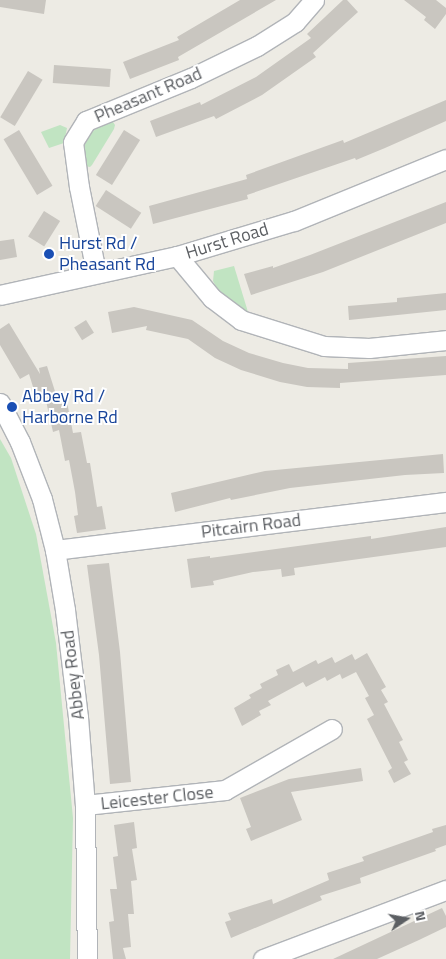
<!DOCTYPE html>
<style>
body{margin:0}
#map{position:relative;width:446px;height:959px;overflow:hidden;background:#edebe4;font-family:"Titillium Web",sans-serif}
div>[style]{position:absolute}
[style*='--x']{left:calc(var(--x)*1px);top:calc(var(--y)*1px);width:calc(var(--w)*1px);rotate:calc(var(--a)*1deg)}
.green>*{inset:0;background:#c1e4c2}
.building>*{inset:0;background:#c9c6c0;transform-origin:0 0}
.roads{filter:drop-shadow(1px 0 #b1b4b8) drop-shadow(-1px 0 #b1b4b8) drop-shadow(0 1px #b1b4b8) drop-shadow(0 -1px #b1b4b8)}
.minor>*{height:19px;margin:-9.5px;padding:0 9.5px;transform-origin:9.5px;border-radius:9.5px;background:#fff}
.dots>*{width:14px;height:14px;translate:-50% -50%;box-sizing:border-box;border:2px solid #fff;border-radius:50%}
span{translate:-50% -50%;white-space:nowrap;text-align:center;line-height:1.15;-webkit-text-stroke:4px #fff;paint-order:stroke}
.street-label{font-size:18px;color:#5c5f63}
.transit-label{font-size:18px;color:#164399}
.left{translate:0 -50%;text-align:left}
.north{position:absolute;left:381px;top:894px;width:50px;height:50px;-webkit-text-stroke:4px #fff;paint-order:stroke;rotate:78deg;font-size:14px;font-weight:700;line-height:20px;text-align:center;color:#5c5f63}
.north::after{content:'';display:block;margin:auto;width:18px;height:22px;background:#5c5f63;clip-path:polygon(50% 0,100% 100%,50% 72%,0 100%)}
</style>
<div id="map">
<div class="green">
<div style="clip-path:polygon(113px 122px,115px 125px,114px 129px,92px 165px,90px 167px,85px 166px,84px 146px,91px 133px,98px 127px)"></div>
<div style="clip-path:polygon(60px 125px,67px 128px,64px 143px,49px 148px,41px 132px)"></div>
<div style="clip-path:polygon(234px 266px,248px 312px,221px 295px,213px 281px,214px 271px)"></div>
<div style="clip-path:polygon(0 439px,11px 458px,36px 534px,56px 643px,73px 818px,70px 959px,0 959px)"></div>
</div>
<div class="building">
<div style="clip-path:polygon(0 0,46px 0,44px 14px,0 7px)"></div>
<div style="clip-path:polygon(240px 0,276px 0,178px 57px,179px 60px,130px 79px,123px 62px,179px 40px,177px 37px)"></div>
<div style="clip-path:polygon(343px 0,347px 0,358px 12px,313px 53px,316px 57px,262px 95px,216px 119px,214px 116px,156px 137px,150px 121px,200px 102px,201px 105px,256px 77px,311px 38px,307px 34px)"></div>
<div style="clip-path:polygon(404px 0,436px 0,446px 8px,446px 14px,435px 29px,424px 20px,426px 17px)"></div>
<div style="left:54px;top:65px;width:57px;height:18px;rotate:4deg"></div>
<div style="left:28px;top:71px;width:17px;height:54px;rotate:31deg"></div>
<div style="clip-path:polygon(446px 100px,446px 121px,385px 148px,356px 160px,355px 158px,247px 195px,248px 199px,153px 224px,149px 206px,247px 179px,246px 175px,343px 140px,344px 143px)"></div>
<div style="left:19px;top:130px;width:65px;height:18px;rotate:59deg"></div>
<div style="left:124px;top:130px;width:19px;height:53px;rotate:32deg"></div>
<div style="left:106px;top:190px;width:42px;height:19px;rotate:33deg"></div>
<div style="clip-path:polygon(446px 202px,446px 223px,323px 272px,251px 295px,244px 274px,273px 266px,273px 268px,310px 255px)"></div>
<div style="left:44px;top:211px;width:19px;height:30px;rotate:32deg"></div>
<div style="clip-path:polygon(14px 239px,17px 257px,0 260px,0 241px)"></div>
<div style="clip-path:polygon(446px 293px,446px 310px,349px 320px,348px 306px,397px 302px,397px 298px)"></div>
<div style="clip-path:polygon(134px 307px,192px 320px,223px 341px,249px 353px,283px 363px,308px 368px,348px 369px,348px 363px,446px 356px,446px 375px,340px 383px,340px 388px,307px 387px,280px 382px,241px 370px,215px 358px,188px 339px,146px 330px,147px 326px,112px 333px,108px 312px)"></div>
<div style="left:86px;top:320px;width:15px;height:14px;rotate:58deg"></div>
<div style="clip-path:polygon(9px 323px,40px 374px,39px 368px,47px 366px,59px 404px,67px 402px,73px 433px,81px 432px,87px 463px,90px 463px,97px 507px,102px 506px,106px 529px,77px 533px,74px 516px,78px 515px,75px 492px,69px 460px,65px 461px,59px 430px,53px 432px,46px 401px,38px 403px,29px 374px,20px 379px,0 345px,0 329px)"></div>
<div style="clip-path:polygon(443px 454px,444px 473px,405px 475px,290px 488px,231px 500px,230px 498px,175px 512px,171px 493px,265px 471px)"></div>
<div style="clip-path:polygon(446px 527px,446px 547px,294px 568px,295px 575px,282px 577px,281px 569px,253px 572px,213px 581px,214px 585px,191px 588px,187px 559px,210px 556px,210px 558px,371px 536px,371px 539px)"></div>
<div style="clip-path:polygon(109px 563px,120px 652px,131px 782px,110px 784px,99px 655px,87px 565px)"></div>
<div style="clip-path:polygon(367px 653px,386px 687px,381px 690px,388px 702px,384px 704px,403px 740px,399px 742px,408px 760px,404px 762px,411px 774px,394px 783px,388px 771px,392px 768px,367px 719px,374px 715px,365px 698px,369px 696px,356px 672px,342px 679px,340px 674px,327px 681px,325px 677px,306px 687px,303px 682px,268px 701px,271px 705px,259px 711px,261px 715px,242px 726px,234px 708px,251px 698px,249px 695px,262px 688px,260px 684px,278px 675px,276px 670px,289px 664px,293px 672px,316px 660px,318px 664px,332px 657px,335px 663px,352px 654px,355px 660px)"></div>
<div style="clip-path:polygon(361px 768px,363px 781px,291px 792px,302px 820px,251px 841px,246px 829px,251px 827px,240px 798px,289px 779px)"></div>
<div style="clip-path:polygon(134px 822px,137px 848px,132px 849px,137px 880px,131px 881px,134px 914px,128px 914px,131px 947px,123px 948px,126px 959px,113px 959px,109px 922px,114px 921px,110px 889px,117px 889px,113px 857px,118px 856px,114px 825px)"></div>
<div style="clip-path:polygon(446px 825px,446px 845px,435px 849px,436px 851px,360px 878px,361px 883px,320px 896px,322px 900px,231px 938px,225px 922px,231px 920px,228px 913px,272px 899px,273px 904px,329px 880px,327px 873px,364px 861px,362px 857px,433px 832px,432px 829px)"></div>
<div style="clip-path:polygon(442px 908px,446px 916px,446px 927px,419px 940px,377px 959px,333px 959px)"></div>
</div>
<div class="roads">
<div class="minor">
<div style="--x:177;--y:256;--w:55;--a:50.2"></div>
<div style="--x:212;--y:298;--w:36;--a:37"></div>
<div style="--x:241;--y:320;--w:87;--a:17.4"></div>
<div style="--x:324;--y:346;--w:45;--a:2.5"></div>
<div style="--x:369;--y:348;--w:77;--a:-5.9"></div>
<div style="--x:96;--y:272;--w:87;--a:-101.3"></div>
<div style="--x:79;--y:187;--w:45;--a:-97.6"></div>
<div style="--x:73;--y:142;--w:25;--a:-58"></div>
<div style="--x:86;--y:121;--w:113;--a:-22.3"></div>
<div style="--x:191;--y:78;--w:73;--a:-25.9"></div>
<div style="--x:257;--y:46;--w:45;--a:-32.3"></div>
<div style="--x:295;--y:22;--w:29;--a:-49"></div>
<div style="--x:0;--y:295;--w:181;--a:-12.4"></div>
<div style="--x:177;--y:256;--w:122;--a:-16.7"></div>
<div style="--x:294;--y:221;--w:164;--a:-22.2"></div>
<div style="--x:0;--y:403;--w:44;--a:62.9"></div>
<div style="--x:20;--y:442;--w:61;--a:68.9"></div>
<div style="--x:42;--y:499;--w:53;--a:75.7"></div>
<div style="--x:55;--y:550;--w:61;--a:80.5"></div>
<div style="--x:65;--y:610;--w:108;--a:83.1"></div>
<div style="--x:78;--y:717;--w:88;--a:85.5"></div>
<div style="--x:85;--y:805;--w:154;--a:89.3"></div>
<div style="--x:55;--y:550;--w:394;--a:-7"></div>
<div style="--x:85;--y:805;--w:141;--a:-6.1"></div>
<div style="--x:225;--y:790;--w:123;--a:-29.7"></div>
<div style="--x:263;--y:959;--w:196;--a:-20.7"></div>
</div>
</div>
<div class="dots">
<div style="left:49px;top:254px;background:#1a4fb4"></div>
<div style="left:12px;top:407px;background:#1a4fb4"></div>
</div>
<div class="street-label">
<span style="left:148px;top:95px;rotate:-23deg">Pheasant Road</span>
<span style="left:227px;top:241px;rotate:-17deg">Hurst Road</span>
<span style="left:251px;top:526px;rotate:-7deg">Pitcairn Road</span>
<span style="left:73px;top:675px;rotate:-97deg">Abbey Road</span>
<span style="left:157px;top:798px;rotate:-6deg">Leicester Close</span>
</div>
<div class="transit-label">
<span class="left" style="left:59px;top:254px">Hurst Rd /<br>Pheasant Rd</span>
<span class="left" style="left:22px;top:407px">Abbey Rd /<br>Harborne Rd</span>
</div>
<div class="north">N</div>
</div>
